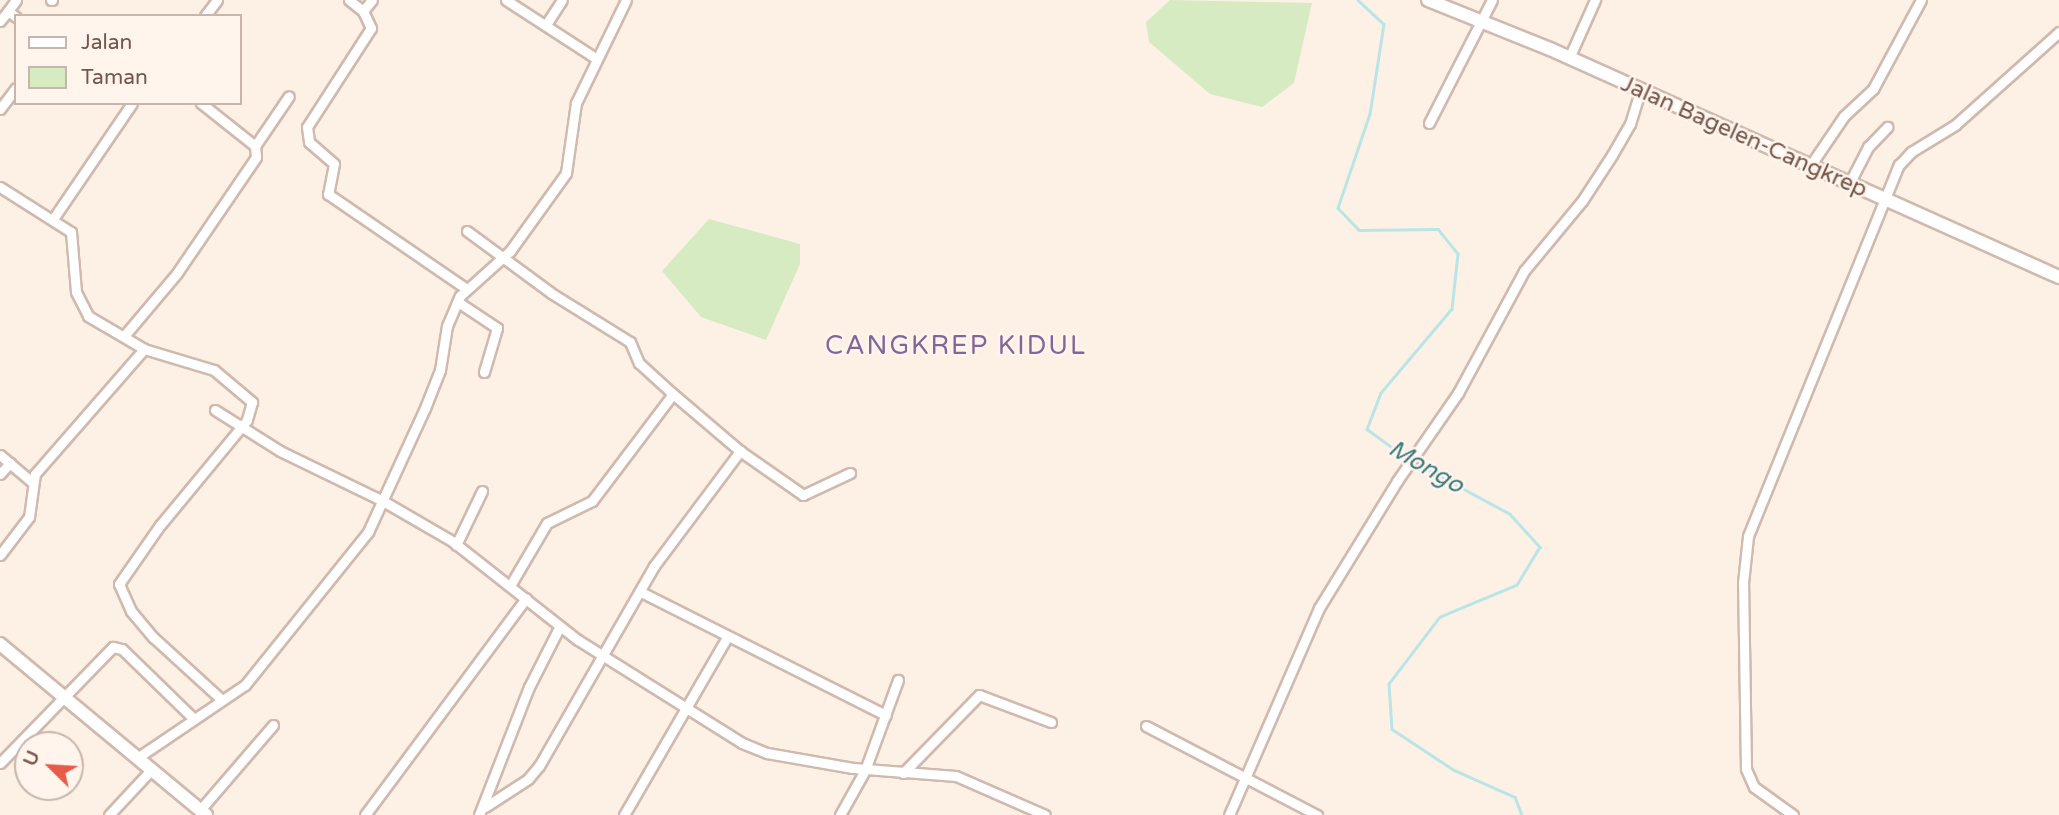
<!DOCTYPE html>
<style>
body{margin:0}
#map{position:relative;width:2059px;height:815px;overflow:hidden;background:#fdf1e5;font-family:"Varela Round",sans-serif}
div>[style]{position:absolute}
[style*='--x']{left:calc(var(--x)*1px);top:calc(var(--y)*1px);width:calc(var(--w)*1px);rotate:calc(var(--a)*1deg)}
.green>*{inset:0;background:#d7ebc3}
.stream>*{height:2.5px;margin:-1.25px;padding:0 1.25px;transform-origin:1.25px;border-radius:1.25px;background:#b9e5e7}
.roads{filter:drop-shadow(2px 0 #d0b9ae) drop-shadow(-2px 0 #d0b9ae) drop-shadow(0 2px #d0b9ae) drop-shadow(0 -2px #d0b9ae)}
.street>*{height:9px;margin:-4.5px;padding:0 4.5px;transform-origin:4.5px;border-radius:4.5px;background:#fff}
.secondary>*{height:12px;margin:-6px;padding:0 6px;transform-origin:6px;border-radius:6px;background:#fff}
span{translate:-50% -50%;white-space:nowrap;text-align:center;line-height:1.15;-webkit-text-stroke:5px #fff5ec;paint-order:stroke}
.street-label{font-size:23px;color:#76554a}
.water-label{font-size:24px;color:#3d787c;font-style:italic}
.quarter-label{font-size:26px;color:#82659a;letter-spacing:2px}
.legend{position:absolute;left:14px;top:14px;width:228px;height:91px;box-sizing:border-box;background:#fff5ec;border:2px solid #c8b5ab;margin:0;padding:9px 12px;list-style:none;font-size:21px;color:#76554a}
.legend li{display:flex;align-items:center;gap:14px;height:35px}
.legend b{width:35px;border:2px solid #c8b5ab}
.north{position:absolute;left:14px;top:731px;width:70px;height:70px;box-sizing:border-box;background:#fff5ec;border:2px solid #c8b5ab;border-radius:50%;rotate:294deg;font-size:19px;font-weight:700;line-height:28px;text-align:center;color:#76554a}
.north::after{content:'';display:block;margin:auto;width:24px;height:32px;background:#e85b49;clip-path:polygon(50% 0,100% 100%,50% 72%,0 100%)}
</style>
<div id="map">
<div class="green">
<div style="clip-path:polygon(1170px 0,1312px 3px,1294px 83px,1262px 107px,1210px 94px,1149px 42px,1146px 22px)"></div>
<div style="clip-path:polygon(709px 219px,800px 244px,800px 264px,766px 340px,701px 317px,662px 271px)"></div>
</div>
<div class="stream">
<div style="--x:1358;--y:0;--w:35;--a:43"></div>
<div style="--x:1384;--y:24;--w:91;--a:98.8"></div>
<div style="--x:1370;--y:114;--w:99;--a:108.8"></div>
<div style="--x:1338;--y:208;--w:30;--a:46"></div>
<div style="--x:1359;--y:230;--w:79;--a:-0.7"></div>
<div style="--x:1438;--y:229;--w:32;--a:51"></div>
<div style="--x:1458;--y:254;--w:55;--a:96.2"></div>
<div style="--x:1452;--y:309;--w:110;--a:130.2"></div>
<div style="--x:1381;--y:393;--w:39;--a:111"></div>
<div style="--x:1367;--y:429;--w:51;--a:36.2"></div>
<div style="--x:1414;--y:462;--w:109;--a:28.4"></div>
<div style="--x:1510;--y:514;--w:45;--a:47.7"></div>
<div style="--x:1540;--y:547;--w:44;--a:121.2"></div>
<div style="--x:1517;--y:585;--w:83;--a:157.4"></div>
<div style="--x:1440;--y:617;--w:84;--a:127.3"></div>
<div style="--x:1389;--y:684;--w:45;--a:86.2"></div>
<div style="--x:1392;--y:729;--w:74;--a:33.5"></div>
<div style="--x:1454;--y:770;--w:67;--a:23.9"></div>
<div style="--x:1515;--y:797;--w:19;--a:69"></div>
</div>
<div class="roads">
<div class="street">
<div style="--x:16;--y:0;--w:14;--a:126"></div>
<div style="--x:8;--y:11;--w:10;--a:37"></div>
<div style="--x:51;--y:0;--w:1;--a:0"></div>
<div style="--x:349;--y:0;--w:18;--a:38"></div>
<div style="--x:363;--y:11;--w:14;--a:-51"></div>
<div style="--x:506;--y:0;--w:108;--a:33"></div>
<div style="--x:363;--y:11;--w:19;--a:65"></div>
<div style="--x:371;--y:28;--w:118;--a:122.9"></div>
<div style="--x:307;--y:127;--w:15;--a:82"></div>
<div style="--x:309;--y:142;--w:33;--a:41"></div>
<div style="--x:334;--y:164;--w:31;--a:101"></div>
<div style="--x:328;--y:194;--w:168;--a:34.4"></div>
<div style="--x:205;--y:16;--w:20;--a:-53"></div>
<div style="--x:0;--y:21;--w:13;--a:-51"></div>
<div style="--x:547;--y:23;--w:27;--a:-57"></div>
<div style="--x:1569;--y:58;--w:64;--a:-65.9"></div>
<div style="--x:201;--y:103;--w:69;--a:38.5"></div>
<div style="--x:0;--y:109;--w:26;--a:-53"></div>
<div style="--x:1429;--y:123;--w:138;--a:-62.9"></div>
<div style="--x:1810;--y:166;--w:60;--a:-55.8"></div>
<div style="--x:1844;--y:116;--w:40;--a:-43"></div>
<div style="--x:1873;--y:89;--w:101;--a:-61.7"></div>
<div style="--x:1849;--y:184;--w:42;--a:-62.8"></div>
<div style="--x:1868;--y:147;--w:28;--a:-46"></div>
<div style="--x:0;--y:187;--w:84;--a:32.4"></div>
<div style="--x:71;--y:232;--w:60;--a:85.2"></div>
<div style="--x:76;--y:292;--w:27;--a:63"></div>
<div style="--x:88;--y:316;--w:65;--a:30.5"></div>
<div style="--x:144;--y:349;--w:73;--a:16.7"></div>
<div style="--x:214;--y:370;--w:50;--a:40.1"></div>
<div style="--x:252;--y:402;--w:19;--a:106"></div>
<div style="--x:247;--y:420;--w:136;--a:129.6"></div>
<div style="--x:160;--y:525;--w:72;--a:124.8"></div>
<div style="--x:119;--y:584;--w:30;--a:66"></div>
<div style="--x:131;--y:611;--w:35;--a:50"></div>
<div style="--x:154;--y:638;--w:92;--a:42.4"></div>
<div style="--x:53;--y:219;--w:140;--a:-55.7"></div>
<div style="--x:467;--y:231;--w:104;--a:36.4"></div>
<div style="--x:551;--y:293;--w:93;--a:31.8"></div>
<div style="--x:630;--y:342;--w:23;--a:67"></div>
<div style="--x:639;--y:363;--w:46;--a:42.4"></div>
<div style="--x:458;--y:302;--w:47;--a:33.7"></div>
<div style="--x:497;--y:328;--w:46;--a:106.5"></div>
<div style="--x:124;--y:336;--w:82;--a:-49.9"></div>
<div style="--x:177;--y:273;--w:140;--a:-55.7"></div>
<div style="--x:256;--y:157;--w:11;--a:-95"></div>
<div style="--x:255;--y:146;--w:60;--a:-55.8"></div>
<div style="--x:215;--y:410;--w:77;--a:32.2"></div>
<div style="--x:280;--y:451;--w:114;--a:25.9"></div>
<div style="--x:383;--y:501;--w:80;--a:30.1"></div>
<div style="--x:452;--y:541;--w:160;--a:38.2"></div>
<div style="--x:578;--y:640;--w:194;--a:32.1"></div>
<div style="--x:742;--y:743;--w:27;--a:22"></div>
<div style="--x:767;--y:753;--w:87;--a:9.9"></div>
<div style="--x:853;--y:768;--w:103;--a:4.4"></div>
<div style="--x:956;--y:776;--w:97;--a:23.7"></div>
<div style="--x:0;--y:455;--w:42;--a:40.2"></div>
<div style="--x:0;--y:474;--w:15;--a:-48"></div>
<div style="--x:456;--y:545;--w:60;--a:-64.3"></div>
<div style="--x:0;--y:555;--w:48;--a:-52.7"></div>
<div style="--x:29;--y:517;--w:43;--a:-82.1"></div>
<div style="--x:35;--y:474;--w:166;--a:-48.9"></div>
<div style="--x:511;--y:584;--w:71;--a:-59.5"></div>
<div style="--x:547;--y:523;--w:50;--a:-26.1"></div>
<div style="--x:592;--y:501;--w:134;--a:-52.9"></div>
<div style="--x:673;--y:394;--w:88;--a:40.4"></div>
<div style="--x:740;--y:451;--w:77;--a:34.9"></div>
<div style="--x:803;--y:495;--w:52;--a:-25.1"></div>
<div style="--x:641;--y:592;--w:274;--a:26.7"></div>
<div style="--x:1146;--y:726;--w:193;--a:27.5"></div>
<div style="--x:137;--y:758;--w:130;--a:-34.1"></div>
<div style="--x:245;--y:685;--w:196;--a:-51.2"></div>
<div style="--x:368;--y:532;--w:136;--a:-65.3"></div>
<div style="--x:425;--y:408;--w:41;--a:-68.5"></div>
<div style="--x:440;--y:370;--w:45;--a:-81"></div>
<div style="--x:447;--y:326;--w:33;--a:-67"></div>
<div style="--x:460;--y:296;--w:67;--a:-42"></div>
<div style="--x:510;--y:251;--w:96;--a:-54.3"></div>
<div style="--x:566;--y:173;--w:71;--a:-81.9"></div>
<div style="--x:576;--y:103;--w:114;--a:-64.1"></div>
<div style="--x:0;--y:763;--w:162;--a:-45.8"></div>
<div style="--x:113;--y:647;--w:9;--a:13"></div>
<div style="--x:122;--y:649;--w:100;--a:44.2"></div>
<div style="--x:903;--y:773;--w:109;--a:-45.7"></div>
<div style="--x:979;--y:695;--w:77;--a:20.6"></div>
<div style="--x:485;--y:807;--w:51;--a:-33.1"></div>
<div style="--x:528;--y:779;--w:17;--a:-50"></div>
<div style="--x:539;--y:766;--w:231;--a:-60.1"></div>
<div style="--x:654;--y:566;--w:144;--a:-53.2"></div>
<div style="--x:200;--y:810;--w:112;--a:-49.3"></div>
<div style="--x:109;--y:815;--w:62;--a:-47"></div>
<div style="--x:365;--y:815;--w:270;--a:-53.4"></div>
<div style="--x:479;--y:815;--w:137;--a:-68.7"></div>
<div style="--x:529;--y:687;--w:68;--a:-63.1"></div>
<div style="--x:624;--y:815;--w:206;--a:-59.9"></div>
<div style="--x:840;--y:815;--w:51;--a:-60.9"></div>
<div style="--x:865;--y:770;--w:96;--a:-69.9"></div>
<div style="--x:1229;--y:815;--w:226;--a:-66.5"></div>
<div style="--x:1319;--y:608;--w:149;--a:-58.4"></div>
<div style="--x:1397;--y:481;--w:107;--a:-55.3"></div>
<div style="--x:1458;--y:393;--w:139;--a:-61.6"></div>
<div style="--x:1524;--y:271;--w:91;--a:-50.4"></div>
<div style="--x:1582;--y:201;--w:55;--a:-56.9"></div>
<div style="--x:1612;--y:155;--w:36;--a:-60"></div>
<div style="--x:1630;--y:124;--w:34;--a:-73"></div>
<div style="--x:1793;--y:815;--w:48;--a:-144.3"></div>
<div style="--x:1754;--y:787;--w:20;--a:-114"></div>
<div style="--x:1746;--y:769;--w:186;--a:-90.9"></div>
<div style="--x:1743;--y:583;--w:47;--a:-83.9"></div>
<div style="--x:1748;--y:536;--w:401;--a:-67.9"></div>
<div style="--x:1899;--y:165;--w:18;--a:-47"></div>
<div style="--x:1911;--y:152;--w:52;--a:-31.5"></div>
<div style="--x:1955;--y:125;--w:140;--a:-41.8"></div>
</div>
<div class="secondary">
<div style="--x:1428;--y:0;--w:131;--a:21.9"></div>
<div style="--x:1550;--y:49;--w:558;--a:24.13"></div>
<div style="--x:0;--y:644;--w:268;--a:39.7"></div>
</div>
</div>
<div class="street-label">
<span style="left:1744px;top:137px;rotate:24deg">Jalan Bagelen-Cangkrep</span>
</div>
<div class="water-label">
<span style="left:1426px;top:467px;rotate:30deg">Mongo</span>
</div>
<div class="quarter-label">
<span style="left:956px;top:346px">CANGKREP KIDUL</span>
</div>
<ul class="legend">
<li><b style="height:9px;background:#fff"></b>Jalan</li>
<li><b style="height:19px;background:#d7ebc3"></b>Taman</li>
</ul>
<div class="north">U</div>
</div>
